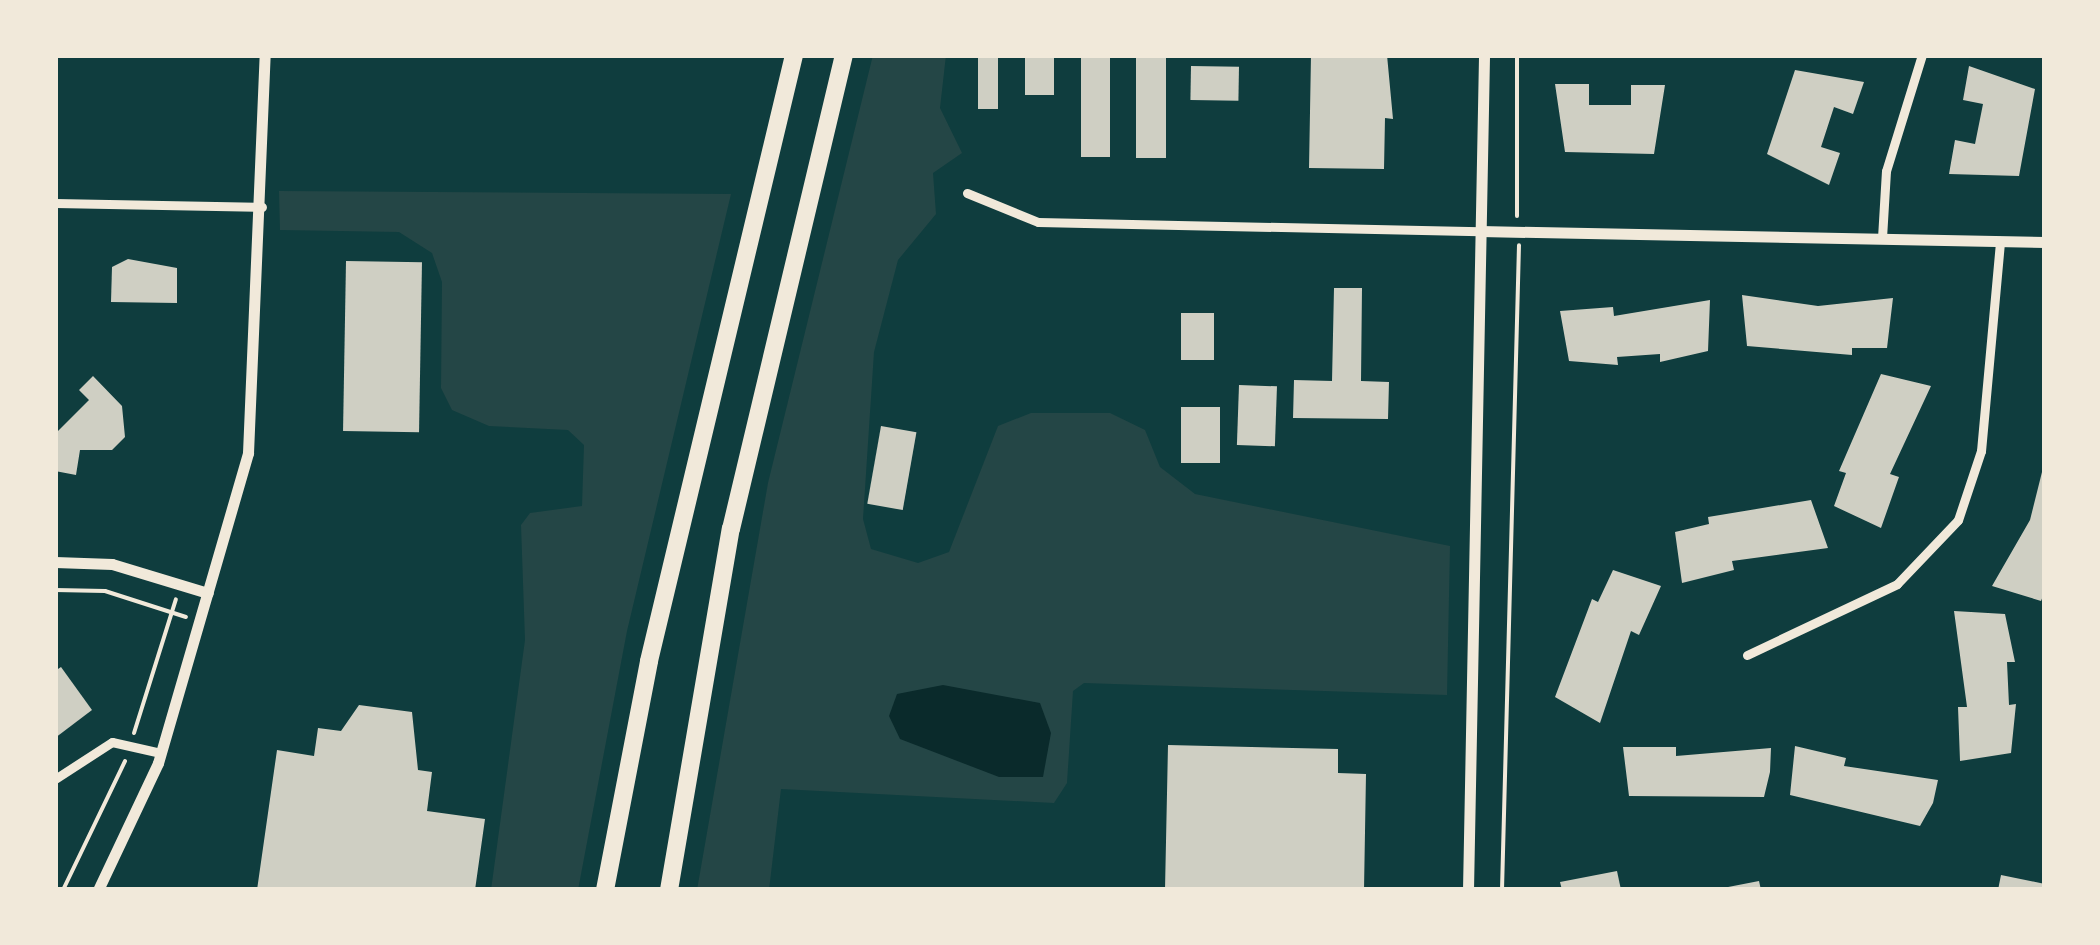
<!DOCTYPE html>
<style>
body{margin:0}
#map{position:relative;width:2100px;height:945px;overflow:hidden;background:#0f3d3e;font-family:Inter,sans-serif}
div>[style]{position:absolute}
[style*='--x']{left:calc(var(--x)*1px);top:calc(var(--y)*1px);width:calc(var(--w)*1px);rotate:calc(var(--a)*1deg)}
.green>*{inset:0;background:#244646}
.water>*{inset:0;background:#0a2a2b}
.building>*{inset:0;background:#cfcfc3;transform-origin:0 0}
.path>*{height:4px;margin:-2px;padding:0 2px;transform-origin:2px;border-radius:2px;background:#f1e9da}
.minor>*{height:9px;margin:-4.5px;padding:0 4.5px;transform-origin:4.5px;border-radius:4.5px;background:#f1e9da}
.tertiary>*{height:11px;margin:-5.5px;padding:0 5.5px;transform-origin:5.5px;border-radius:5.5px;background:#f1e9da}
.motorway>*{height:18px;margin:-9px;padding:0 9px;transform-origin:9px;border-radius:9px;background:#f1e9da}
span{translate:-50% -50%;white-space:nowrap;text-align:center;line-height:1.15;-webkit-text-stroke:10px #f1e9da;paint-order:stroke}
.frame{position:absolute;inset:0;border:58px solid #f1e9da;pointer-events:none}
</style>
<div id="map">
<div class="green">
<div style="clip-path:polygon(873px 55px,946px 55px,940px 108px,962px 153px,933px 173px,936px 214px,898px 260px,874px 352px,863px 519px,871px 549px,918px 563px,949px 552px,998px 426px,1031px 413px,1110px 413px,1145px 430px,1160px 467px,1195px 494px,1450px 546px,1447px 695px,1084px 683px,1073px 691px,1067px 783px,1054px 803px,781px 789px,769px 890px,697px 890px,768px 483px)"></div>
<div style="clip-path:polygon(279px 191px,731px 194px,627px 631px,578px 890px,491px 890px,525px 640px,521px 525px,530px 513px,582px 506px,584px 445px,568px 430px,489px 426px,452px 410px,441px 388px,442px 282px,432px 253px,399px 232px,280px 230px)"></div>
</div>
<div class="water">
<div style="clip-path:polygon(943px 685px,1040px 703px,1051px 733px,1043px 777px,999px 777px,900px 739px,889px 716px,897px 694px)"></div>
</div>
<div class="building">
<div style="left:978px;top:55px;width:20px;height:54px"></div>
<div style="left:1025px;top:55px;width:29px;height:40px"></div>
<div style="left:1081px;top:55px;width:29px;height:102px"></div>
<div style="left:1136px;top:55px;width:30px;height:103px"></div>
<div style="clip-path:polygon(1311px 55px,1387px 55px,1393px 119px,1385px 118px,1384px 169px,1309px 168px)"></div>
<div style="left:1191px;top:66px;width:48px;height:34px;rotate:1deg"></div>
<div style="clip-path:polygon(1969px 66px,2035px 89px,2019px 176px,1949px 174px,1955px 140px,1975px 144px,1983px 104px,1963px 100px)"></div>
<div style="clip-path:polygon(1795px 70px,1864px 82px,1853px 114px,1834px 107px,1821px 147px,1840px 153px,1829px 185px,1767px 154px)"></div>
<div style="clip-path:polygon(1555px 84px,1589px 84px,1589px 105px,1631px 105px,1631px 85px,1665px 85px,1654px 154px,1565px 152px)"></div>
<div style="clip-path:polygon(128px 259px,177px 268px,177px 303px,111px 302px,112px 267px)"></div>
<div style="left:346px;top:261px;width:76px;height:170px;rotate:1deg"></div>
<div style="clip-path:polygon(1334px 288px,1362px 288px,1361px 381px,1389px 382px,1388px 419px,1293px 418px,1294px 380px,1332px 381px)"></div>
<div style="clip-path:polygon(1742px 295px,1818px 306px,1893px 298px,1887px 348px,1852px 348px,1852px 355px,1747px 346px)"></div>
<div style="clip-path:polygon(1710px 300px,1708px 351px,1660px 362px,1660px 354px,1617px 357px,1618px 365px,1569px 361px,1560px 311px,1613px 307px,1614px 316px)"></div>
<div style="left:1181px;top:313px;width:33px;height:47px"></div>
<div style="clip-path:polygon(1881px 374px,1931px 386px,1890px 474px,1899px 477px,1881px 528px,1834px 506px,1846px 473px,1839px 471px)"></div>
<div style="clip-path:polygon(93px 376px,122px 406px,125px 437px,112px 450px,80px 450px,76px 475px,55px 471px,58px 431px,89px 400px,79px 390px)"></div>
<div style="left:1239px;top:385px;width:38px;height:60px;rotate:2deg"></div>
<div style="left:1181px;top:407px;width:39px;height:56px"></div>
<div style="left:881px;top:426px;width:36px;height:79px;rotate:10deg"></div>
<div style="clip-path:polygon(2045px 460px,2045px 591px,2041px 601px,1992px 586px,2030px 520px)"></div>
<div style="clip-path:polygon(1811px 500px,1828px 548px,1732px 561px,1734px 570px,1682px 583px,1675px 532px,1709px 524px,1708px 517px)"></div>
<div style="clip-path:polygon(1613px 570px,1661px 586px,1639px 635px,1631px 631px,1600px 723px,1555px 697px,1592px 599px,1598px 602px)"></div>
<div style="clip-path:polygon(1954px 611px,2005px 614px,2015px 662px,2007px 662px,2009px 705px,2016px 704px,2011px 753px,1960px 761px,1958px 707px,1967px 707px)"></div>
<div style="clip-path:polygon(61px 667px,92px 710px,55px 738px,55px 671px)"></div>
<div style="clip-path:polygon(359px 705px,412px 712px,418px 770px,432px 772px,427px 811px,485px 819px,475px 890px,257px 890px,277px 750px,314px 756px,318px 728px,341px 731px)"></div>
<div style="clip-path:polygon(1168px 745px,1338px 749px,1338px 773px,1366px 774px,1364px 890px,1165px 890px)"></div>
<div style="clip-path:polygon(1795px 746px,1846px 758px,1844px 766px,1938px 780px,1933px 803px,1920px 826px,1790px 795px)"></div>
<div style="clip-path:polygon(1623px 747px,1676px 747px,1676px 756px,1771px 748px,1770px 772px,1764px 797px,1629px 796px)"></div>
<div style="clip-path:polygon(1617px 871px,1621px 890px,1562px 890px,1560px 882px)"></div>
<div style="clip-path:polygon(2001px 875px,2045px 884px,2045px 890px,1998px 890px)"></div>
<div style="clip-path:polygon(1759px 881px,1761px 890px,1723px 890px,1723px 888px)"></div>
</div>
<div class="path">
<div style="--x:1517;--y:216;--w:161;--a:-90"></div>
<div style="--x:55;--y:590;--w:50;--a:1.1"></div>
<div style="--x:105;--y:591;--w:85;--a:17.8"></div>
<div style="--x:134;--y:733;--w:140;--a:-72.6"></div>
<div style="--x:63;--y:890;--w:143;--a:-64.3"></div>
<div style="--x:1502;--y:890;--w:645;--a:-88.49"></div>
</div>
<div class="minor">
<div style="--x:967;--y:193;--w:77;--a:22.2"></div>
<div style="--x:1038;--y:222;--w:442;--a:1.2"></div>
<div style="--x:55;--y:203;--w:207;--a:1.1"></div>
<div style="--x:1882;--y:238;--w:67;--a:-86.6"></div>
<div style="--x:1886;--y:171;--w:121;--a:-72.8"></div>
<div style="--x:1747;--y:655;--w:166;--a:-25.3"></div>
<div style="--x:1897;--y:584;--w:88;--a:-46.4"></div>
<div style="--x:1958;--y:520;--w:73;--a:-71.6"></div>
<div style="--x:1981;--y:451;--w:211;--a:-84.8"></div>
<div style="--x:55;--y:779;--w:68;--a:-33"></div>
<div style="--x:112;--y:742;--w:50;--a:12.7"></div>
</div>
<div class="tertiary">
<div style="--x:1480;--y:231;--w:565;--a:1.12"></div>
<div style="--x:55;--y:562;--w:57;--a:2"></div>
<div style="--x:112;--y:564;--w:100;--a:16.8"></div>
<div style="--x:98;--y:890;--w:140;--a:-64.7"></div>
<div style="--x:158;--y:763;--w:323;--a:-73.8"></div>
<div style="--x:248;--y:453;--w:398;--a:-87.6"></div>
<div style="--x:1468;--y:890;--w:835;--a:-88.9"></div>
</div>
<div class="motorway">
<div style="--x:605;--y:890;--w:233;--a:-79.1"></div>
<div style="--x:649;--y:661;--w:623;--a:-76.54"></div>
<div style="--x:669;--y:890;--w:366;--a:-80.3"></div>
<div style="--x:731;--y:529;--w:487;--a:-76.6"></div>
</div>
<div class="frame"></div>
</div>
